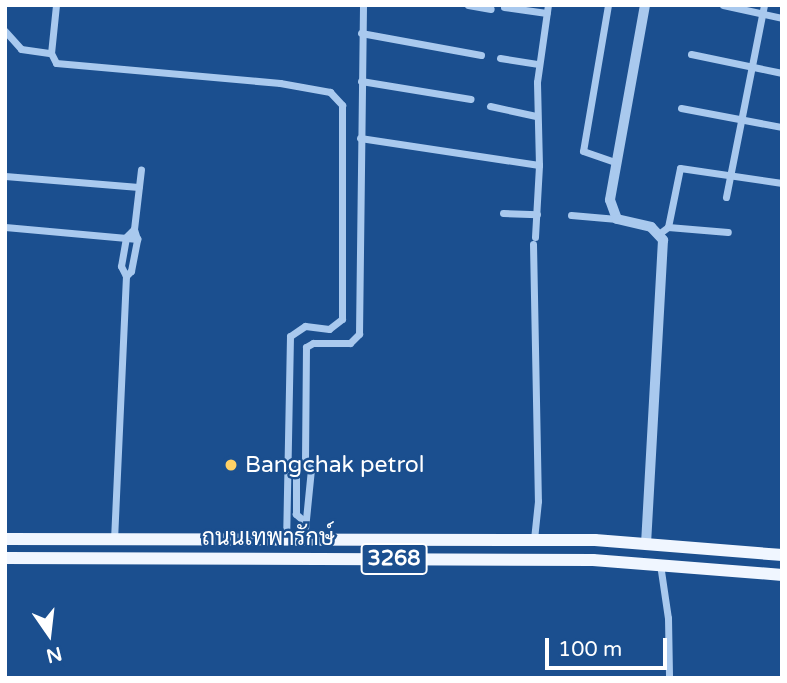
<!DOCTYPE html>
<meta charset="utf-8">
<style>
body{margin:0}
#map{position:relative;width:787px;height:683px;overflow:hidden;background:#1b4f8f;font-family:"Varela Round",Sarabun,sans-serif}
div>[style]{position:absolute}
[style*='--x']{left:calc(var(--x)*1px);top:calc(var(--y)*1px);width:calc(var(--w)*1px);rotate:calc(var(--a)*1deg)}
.minor>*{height:7px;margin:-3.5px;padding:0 3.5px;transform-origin:3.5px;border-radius:3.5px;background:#a9c9ee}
.tertiary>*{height:10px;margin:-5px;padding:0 5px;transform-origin:5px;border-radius:5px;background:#a9c9ee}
.primary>*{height:12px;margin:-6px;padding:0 6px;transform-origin:6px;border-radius:6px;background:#f0f6ff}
.dots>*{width:19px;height:19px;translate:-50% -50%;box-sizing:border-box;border:4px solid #1b4f8f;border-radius:50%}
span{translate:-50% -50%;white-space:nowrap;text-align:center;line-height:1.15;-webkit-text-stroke:5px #1b4f8f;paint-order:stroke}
.shield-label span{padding:2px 5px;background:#1b4f8f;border:2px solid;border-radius:5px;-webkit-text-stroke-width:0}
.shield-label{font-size:21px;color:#fff;font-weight:700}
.poi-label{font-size:23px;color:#fff}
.left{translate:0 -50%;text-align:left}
.street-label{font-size:23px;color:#fff}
.frame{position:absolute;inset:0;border:7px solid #fff;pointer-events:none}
.north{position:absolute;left:14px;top:599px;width:70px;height:70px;-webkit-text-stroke:5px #1b4f8f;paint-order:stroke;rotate:166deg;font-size:19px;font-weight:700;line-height:28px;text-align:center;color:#fff}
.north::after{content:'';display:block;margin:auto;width:24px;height:32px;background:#fff;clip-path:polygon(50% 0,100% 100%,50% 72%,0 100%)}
.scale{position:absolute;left:545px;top:638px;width:122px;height:32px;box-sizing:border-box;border:4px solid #fff;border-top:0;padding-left:9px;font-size:21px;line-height:24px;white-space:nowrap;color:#fff;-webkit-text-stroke:5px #1b4f8f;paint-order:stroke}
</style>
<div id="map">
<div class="minor">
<div style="--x:56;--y:5;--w:48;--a:95.9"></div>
<div style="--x:51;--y:53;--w:11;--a:63"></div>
<div style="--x:56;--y:63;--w:225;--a:5.1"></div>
<div style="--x:280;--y:83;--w:51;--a:10.2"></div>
<div style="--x:330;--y:92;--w:18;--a:47"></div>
<div style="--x:342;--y:105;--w:214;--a:90"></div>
<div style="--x:342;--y:319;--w:16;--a:142"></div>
<div style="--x:329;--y:329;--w:24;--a:-173"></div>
<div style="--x:305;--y:326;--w:18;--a:146"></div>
<div style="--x:290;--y:336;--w:203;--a:91.1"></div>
<div style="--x:468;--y:5;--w:23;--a:10"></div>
<div style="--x:608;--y:5;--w:148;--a:99.7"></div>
<div style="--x:583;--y:151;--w:36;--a:19"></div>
<div style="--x:723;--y:5;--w:60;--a:12.4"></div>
<div style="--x:504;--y:7;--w:43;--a:7.9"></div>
<div style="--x:5;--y:31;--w:24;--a:48"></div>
<div style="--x:21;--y:49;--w:30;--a:8"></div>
<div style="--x:361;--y:33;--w:122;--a:10.4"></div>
<div style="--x:691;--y:54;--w:93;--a:11.8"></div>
<div style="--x:500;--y:58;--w:39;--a:9"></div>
<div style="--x:361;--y:81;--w:111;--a:9.3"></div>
<div style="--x:490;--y:106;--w:47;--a:12.3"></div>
<div style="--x:681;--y:108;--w:103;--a:10.7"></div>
<div style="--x:360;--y:138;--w:181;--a:8.6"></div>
<div style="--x:5;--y:176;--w:134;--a:4.7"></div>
<div style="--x:726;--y:197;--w:196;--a:-78.8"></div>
<div style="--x:503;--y:213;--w:34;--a:2"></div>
<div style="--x:571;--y:215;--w:46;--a:5"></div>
<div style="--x:5;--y:227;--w:133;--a:5.2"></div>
<div style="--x:668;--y:227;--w:60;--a:4.8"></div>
<div style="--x:660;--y:233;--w:10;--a:-37"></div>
<div style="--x:668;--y:227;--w:60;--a:-78.5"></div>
<div style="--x:680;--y:168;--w:103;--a:8.4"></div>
<div style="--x:535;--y:237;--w:72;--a:-86.8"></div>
<div style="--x:539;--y:165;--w:83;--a:-91.4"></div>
<div style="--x:537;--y:82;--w:78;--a:-81.9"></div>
<div style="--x:533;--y:244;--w:257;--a:88.9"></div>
<div style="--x:538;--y:501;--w:39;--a:96"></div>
<div style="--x:126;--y:276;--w:7;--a:-45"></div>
<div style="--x:131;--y:271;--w:33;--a:-79"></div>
<div style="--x:137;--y:239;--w:10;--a:-107"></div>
<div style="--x:134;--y:229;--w:60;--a:-83.3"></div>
<div style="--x:304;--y:521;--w:11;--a:-139"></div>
<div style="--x:296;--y:514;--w:45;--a:-90"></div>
<div style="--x:296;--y:469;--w:12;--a:-42"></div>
<div style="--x:304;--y:539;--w:70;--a:-84.3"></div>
<div style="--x:311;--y:469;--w:10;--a:-127"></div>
<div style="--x:305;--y:461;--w:114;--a:-89.5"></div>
<div style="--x:306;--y:347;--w:8;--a:-30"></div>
<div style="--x:313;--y:343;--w:37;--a:0"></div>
<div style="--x:350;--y:343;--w:13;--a:-45"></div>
<div style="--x:359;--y:334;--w:329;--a:-89.3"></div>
<div style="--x:114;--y:540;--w:264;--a:-87.4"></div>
<div style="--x:126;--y:276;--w:11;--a:-117"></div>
<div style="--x:121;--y:266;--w:29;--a:-80"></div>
<div style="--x:126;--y:237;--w:11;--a:-45"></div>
<div style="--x:660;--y:564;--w:55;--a:81.6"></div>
<div style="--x:668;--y:618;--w:60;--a:89"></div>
</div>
<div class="tertiary">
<div style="--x:645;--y:5;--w:198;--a:100.2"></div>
<div style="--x:610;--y:200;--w:20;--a:70"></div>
<div style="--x:617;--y:219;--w:35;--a:13"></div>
<div style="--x:651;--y:227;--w:18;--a:47"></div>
<div style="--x:663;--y:240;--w:302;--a:93.2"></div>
</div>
<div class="primary">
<div style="--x:5;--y:539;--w:590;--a:0.1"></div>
<div style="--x:595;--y:540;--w:188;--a:4.6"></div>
<div style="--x:5;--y:558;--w:588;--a:0.19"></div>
<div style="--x:593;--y:560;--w:190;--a:4.5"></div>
</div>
<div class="dots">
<div style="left:231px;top:465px;background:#ffd166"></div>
</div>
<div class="shield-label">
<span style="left:394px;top:559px">3268</span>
</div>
<div class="poi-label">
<span class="left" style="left:245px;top:465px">Bangchak petrol</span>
</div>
<div class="street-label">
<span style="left:268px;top:538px">ถนนเทพารักษ์</span>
</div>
<div class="frame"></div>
<div class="north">N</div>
<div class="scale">100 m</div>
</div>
